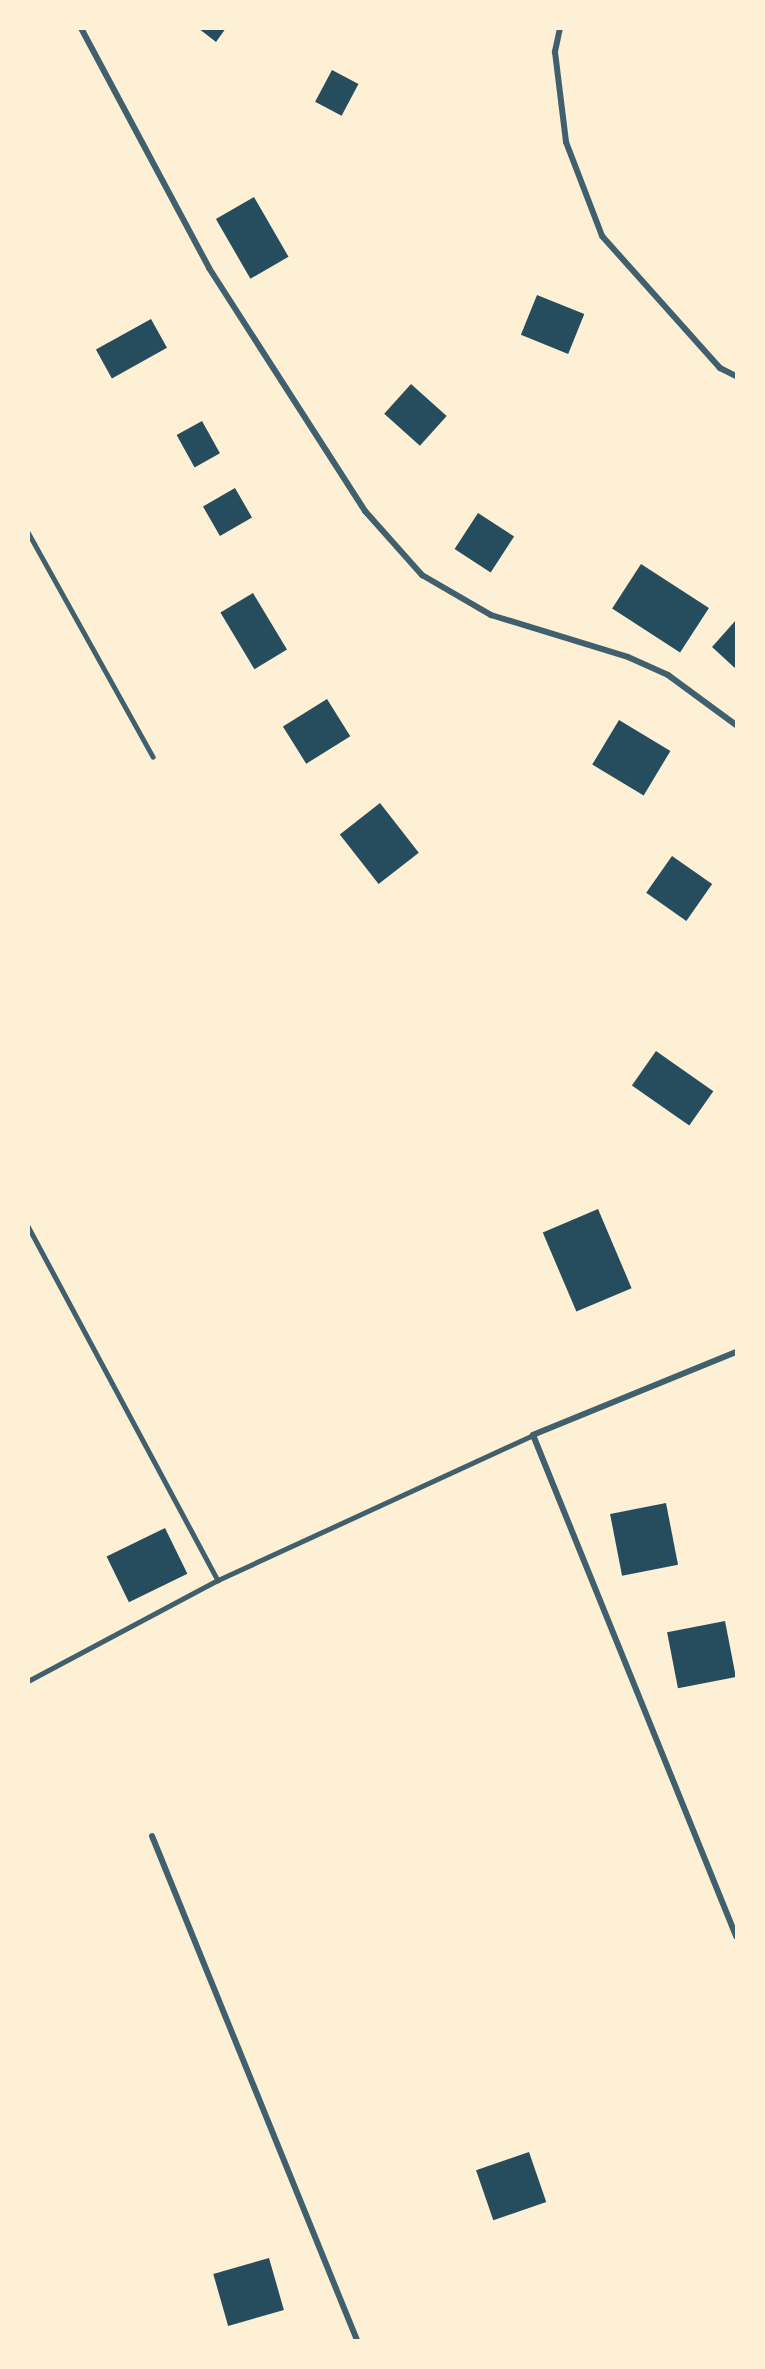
<!DOCTYPE html>
<style>
body{margin:0}
#map{position:relative;width:765px;height:2369px;overflow:hidden;background:#fdf0d5;font-family:"DejaVu Sans",sans-serif}
div>[style]{position:absolute}
[style*='--x']{left:calc(var(--x)*1px);top:calc(var(--y)*1px);width:calc(var(--w)*1px);rotate:calc(var(--a)*1deg)}
.building>*{inset:0;background:#264d5e;transform-origin:0 0}
.service>*{height:4.5px;margin:-2.25px;padding:0 2.25px;transform-origin:2.25px;border-radius:2.25px;background:#3f606c}
.minor>*{height:6px;margin:-3px;padding:0 3px;transform-origin:3px;border-radius:3px;background:#3f606c}
span{translate:-50% -50%;white-space:nowrap;text-align:center;line-height:1.15;-webkit-text-stroke:6px #fdf0d5;paint-order:stroke}
.frame{position:absolute;inset:0;border:30px solid #fdf0d5;pointer-events:none}
</style>
<div id="map">
<div class="building">
<div style="clip-path:polygon(198px 28px,226px 28px,216px 42px)"></div>
<div style="left:332px;top:70px;width:30px;height:36px;rotate:28deg"></div>
<div style="left:254px;top:197px;width:69px;height:44px;rotate:60deg"></div>
<div style="left:537px;top:295px;width:51px;height:43px;rotate:22deg"></div>
<div style="left:151px;top:319px;width:33px;height:63px;rotate:61deg"></div>
<div style="left:411px;top:384px;width:48px;height:40px;rotate:42deg"></div>
<div style="left:202px;top:421px;width:37px;height:29px;rotate:61deg"></div>
<div style="left:235px;top:488px;width:34px;height:37px;rotate:60deg"></div>
<div style="left:478px;top:513px;width:43px;height:43px;rotate:33deg"></div>
<div style="left:641px;top:564px;width:81px;height:53px;rotate:33deg"></div>
<div style="left:253px;top:593px;width:66px;height:38px;rotate:59deg"></div>
<div style="clip-path:polygon(736px 620px,736px 669px,712px 647px)"></div>
<div style="left:327px;top:699px;width:44px;height:52px;rotate:58deg"></div>
<div style="left:619px;top:720px;width:60px;height:52px;rotate:31deg"></div>
<div style="left:380px;top:803px;width:63px;height:51px;rotate:52deg"></div>
<div style="left:672px;top:856px;width:49px;height:45px;rotate:35deg"></div>
<div style="left:656px;top:1051px;width:70px;height:42px;rotate:35deg"></div>
<div style="left:598px;top:1209px;width:86px;height:60px;rotate:67deg"></div>
<div style="left:666px;top:1503px;width:63px;height:57px;rotate:79deg"></div>
<div style="left:165px;top:1528px;width:51px;height:65px;rotate:64deg"></div>
<div style="left:725px;top:1621px;width:57px;height:59px;rotate:79deg"></div>
<div style="left:529px;top:2152px;width:53px;height:56px;rotate:71deg"></div>
<div style="left:269px;top:2258px;width:54px;height:58px;rotate:74deg"></div>
</div>
<div class="service">
<div style="--x:28;--y:532;--w:257;--a:60.9"></div>
<div style="--x:28;--y:1226;--w:402;--a:61.8"></div>
<div style="--x:28;--y:1681;--w:215;--a:-28"></div>
<div style="--x:218;--y:1580;--w:347;--a:-24.7"></div>
</div>
<div class="minor">
<div style="--x:81;--y:28;--w:272;--a:61.9"></div>
<div style="--x:209;--y:268;--w:289;--a:57.3"></div>
<div style="--x:365;--y:511;--w:86;--a:48.3"></div>
<div style="--x:422;--y:575;--w:80;--a:30.1"></div>
<div style="--x:491;--y:615;--w:143;--a:17"></div>
<div style="--x:628;--y:657;--w:44;--a:24.2"></div>
<div style="--x:668;--y:675;--w:84;--a:36.3"></div>
<div style="--x:560;--y:28;--w:25;--a:102"></div>
<div style="--x:555;--y:52;--w:91;--a:83"></div>
<div style="--x:566;--y:142;--w:101;--a:69"></div>
<div style="--x:602;--y:236;--w:177;--a:48.2"></div>
<div style="--x:720;--y:368;--w:18;--a:27"></div>
<div style="--x:736;--y:1352;--w:219;--a:157.8"></div>
<div style="--x:533;--y:1435;--w:541;--a:67.94"></div>
<div style="--x:152;--y:1836;--w:544;--a:67.87"></div>
</div>
<div class="frame"></div>
</div>
